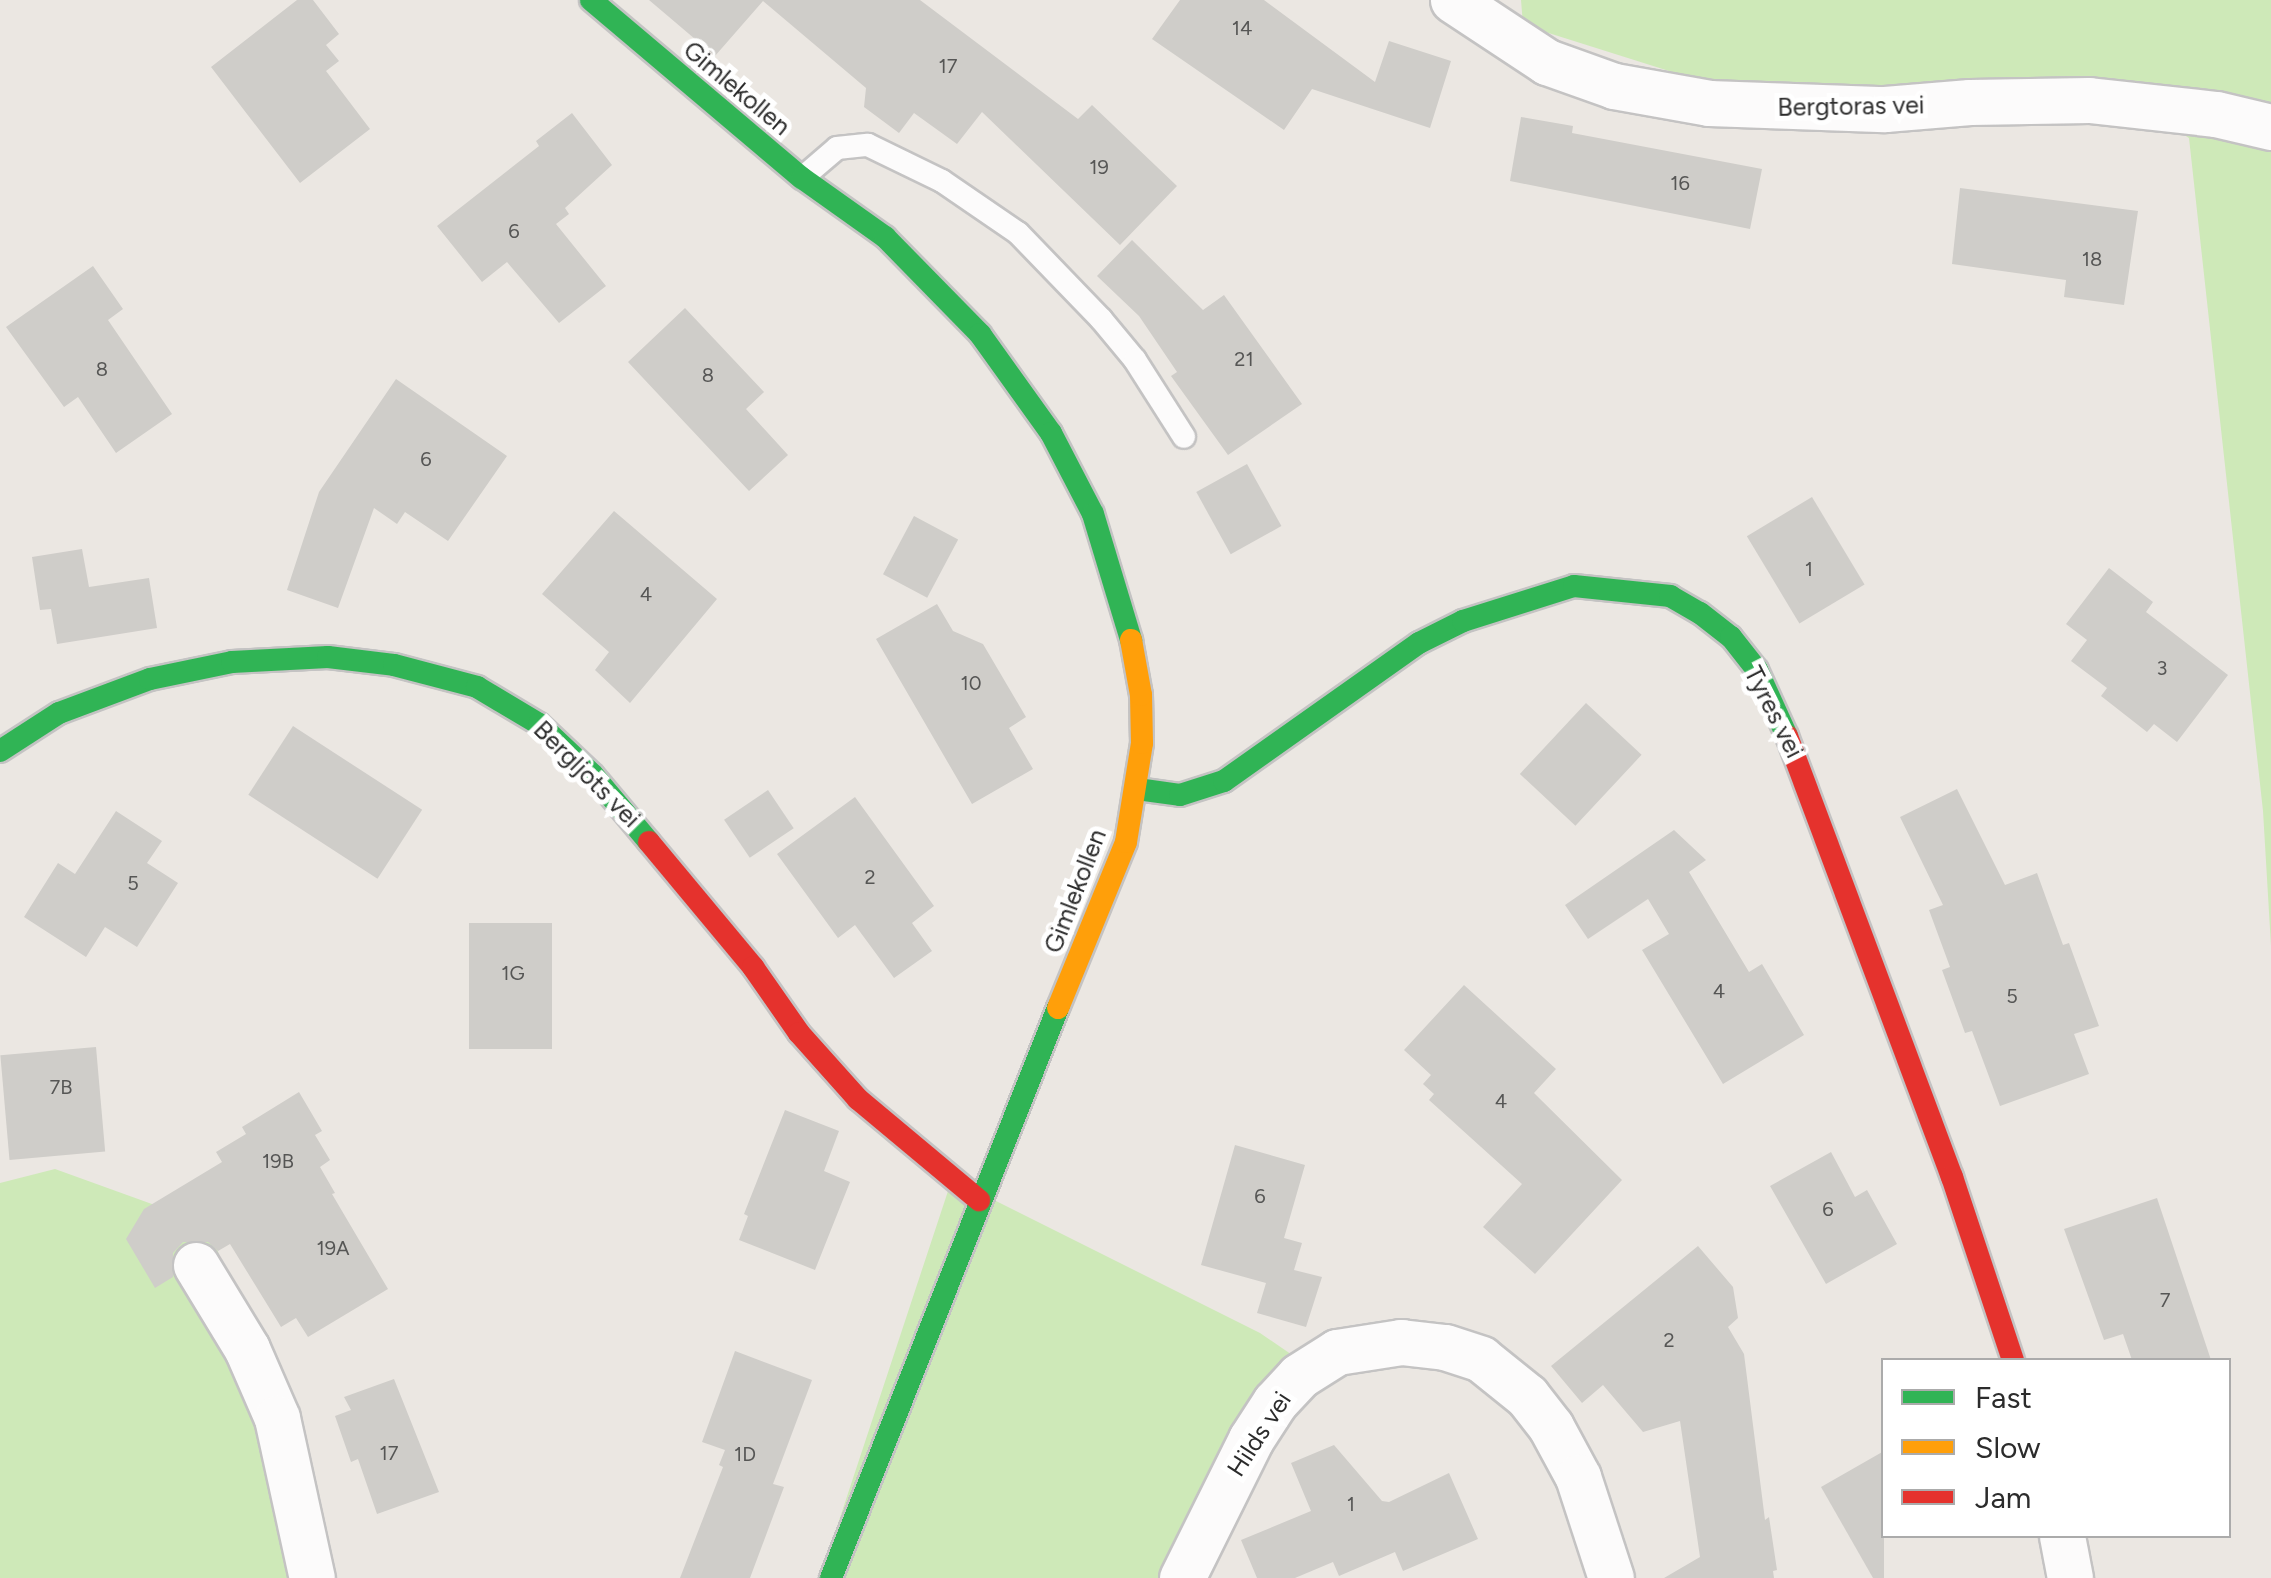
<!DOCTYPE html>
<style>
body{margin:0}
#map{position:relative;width:2271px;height:1578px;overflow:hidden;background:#ebe7e2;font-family:Figtree,sans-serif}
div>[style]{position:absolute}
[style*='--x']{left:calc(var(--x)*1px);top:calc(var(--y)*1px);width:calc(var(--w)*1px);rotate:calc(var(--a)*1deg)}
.green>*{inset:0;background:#cee9b8}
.building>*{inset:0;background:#cfcdc9;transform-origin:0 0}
.roads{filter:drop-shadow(2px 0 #c4c3c3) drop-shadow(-2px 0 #c4c3c3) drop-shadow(0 2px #c4c3c3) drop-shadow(0 -2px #c4c3c3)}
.lane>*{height:22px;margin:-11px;padding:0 11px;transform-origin:11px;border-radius:11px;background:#fcfbfb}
.street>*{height:45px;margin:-22.5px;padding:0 22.5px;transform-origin:22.5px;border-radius:22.5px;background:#fcfbfb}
.fast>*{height:22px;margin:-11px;padding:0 11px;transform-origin:11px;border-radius:11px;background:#30b455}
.slow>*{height:22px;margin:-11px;padding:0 11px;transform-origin:11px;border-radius:11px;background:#ff9f0a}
.jam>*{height:22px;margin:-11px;padding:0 11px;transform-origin:11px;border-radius:11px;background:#e5322d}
span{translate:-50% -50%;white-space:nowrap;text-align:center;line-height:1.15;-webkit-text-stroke:10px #fff;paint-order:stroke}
.number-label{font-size:20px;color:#565655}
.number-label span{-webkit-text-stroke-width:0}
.street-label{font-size:25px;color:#2c2c2c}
.legend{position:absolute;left:1881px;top:1358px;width:350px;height:180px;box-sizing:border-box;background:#fff;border:2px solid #ababab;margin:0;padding:12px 18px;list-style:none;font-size:30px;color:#2c2c2c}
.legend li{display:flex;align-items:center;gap:20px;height:50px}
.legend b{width:50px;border:2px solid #ababab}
</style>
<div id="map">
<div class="green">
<div style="clip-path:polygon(1521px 0,2271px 0,2271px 946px,2263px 811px,2189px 138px,2091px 77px,1761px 100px,1523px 25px)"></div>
<div style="clip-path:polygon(55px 1169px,210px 1225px,294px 1506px,309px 1578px,0 1578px,0 1183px)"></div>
<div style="clip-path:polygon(952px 1179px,1260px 1333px,1314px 1370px,1306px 1375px,1207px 1578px,820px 1578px)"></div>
</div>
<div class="building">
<div style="clip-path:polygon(297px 0,313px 0,339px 34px,326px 45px,339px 61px,326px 71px,370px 129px,300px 183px,211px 67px)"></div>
<div style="clip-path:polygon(649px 0,920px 0,1078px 119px,1092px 105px,1177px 186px,1120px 245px,982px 112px,957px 144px,914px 113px,899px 133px,864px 107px,866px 88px,763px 1px,715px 56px)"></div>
<div style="clip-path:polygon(1180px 0,1264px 0,1375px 82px,1389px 41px,1451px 61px,1430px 128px,1312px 89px,1284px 130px,1152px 39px)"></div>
<div style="clip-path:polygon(572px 113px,612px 165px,565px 208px,569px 214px,556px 224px,606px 286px,559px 323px,507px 262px,482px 282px,437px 226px,539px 146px,536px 141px)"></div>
<div style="clip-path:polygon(1521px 117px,1573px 126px,1572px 133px,1762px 169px,1750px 229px,1510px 181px)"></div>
<div style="clip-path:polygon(1960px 188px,2138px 211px,2124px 305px,2064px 297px,2066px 280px,1952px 264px)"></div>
<div style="clip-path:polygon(1132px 240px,1203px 310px,1224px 295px,1302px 404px,1228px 455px,1171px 376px,1177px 372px,1139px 316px,1097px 276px)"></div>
<div style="clip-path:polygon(93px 266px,123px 309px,108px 320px,172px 414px,116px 453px,78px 397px,64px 407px,6px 327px)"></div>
<div style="clip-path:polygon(685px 308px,764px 392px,746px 409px,788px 455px,749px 491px,628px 362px)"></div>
<div style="clip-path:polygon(396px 379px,507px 456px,448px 541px,405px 512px,397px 524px,374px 508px,338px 608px,287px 590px,319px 492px)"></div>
<div style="left:1247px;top:464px;width:71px;height:58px;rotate:61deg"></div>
<div style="left:1812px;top:497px;width:102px;height:76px;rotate:59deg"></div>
<div style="clip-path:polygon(614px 511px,717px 599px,630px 703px,595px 670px,609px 652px,542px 594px)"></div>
<div style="left:914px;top:516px;width:50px;height:66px;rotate:28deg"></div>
<div style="clip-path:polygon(82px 549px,89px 587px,149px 578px,157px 628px,57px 644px,51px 609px,40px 610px,32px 557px)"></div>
<div style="clip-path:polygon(2109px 568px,2153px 602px,2146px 612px,2228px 675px,2177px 742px,2154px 724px,2147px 732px,2101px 696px,2107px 688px,2071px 661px,2087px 640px,2066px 624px)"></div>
<div style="clip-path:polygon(937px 604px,953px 631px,983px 644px,1026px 717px,1009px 728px,1033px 769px,972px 804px,876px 639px)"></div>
<div style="left:1586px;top:703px;width:76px;height:97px;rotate:43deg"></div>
<div style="left:293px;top:726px;width:154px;height:82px;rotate:33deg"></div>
<div style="clip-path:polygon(1957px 789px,2005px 885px,2037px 873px,2063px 945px,2069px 943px,2099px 1026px,2074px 1034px,2089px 1074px,2000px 1106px,1972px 1031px,1965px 1033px,1942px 970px,1950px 967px,1929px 910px,1943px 905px,1900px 817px)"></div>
<div style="left:768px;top:790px;width:46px;height:53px;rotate:56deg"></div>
<div style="clip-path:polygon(855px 797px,934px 906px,912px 923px,932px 951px,894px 978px,855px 925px,838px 938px,777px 854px)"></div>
<div style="clip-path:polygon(116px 811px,162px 841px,147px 863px,178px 883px,137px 947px,105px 927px,86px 957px,24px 917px,58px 863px,75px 874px)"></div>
<div style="clip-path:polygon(1674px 830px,1706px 860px,1689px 872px,1749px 972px,1762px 964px,1804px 1035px,1723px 1084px,1642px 950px,1669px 934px,1648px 899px,1588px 939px,1565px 905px)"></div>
<div style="left:469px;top:923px;width:83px;height:126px"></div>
<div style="clip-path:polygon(1464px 985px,1556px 1069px,1534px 1093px,1622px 1180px,1535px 1274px,1483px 1227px,1522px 1184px,1429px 1100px,1434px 1094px,1423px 1084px,1431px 1075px,1404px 1050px)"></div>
<div style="left:96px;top:1047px;width:105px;height:96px;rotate:85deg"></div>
<div style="clip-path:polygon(299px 1092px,322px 1131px,315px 1135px,330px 1160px,320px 1167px,335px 1193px,332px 1194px,388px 1289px,308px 1337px,296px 1318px,281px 1327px,230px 1244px,218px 1251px,208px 1242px,183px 1242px,173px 1253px,173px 1277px,155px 1288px,126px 1239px,144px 1209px,222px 1162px,216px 1152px,246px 1134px,242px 1127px)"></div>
<div style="clip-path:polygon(785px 1110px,839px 1131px,824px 1171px,850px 1182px,815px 1270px,739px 1240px,748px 1216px,744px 1214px)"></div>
<div style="clip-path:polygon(1235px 1145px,1305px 1165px,1284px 1238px,1302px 1243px,1294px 1270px,1322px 1277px,1306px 1327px,1257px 1313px,1266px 1283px,1201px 1265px)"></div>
<div style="clip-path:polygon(1831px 1152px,1855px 1197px,1867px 1190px,1897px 1244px,1826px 1284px,1770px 1186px)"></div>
<div style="clip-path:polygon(2157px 1198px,2211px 1360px,2132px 1360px,2123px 1334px,2104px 1340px,2064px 1229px)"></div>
<div style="clip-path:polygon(1698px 1246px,1733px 1287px,1738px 1318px,1728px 1327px,1744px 1354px,1765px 1520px,1769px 1517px,1777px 1570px,1773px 1571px,1774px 1578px,1664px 1578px,1700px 1557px,1680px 1421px,1643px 1432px,1603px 1385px,1582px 1403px,1551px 1366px)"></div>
<div style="clip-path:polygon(735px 1351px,812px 1380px,773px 1484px,784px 1487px,750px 1578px,680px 1578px,723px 1467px,719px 1465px,725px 1450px,702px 1442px)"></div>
<div style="clip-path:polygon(394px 1379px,439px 1492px,377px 1514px,358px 1459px,351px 1462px,335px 1416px,351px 1410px,344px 1397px)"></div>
<div style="clip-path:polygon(1334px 1445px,1382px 1501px,1389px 1502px,1449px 1473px,1478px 1539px,1403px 1571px,1395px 1552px,1339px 1576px,1333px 1562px,1295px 1578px,1257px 1578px,1241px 1540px,1311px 1511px,1291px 1463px)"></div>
<div style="clip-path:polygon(1884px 1451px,1884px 1578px,1873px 1578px,1821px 1487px)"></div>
</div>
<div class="roads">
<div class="lane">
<div style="--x:802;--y:178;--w:46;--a:-40.6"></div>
<div style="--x:837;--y:148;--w:31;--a:-6"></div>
<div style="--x:868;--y:145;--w:82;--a:25.9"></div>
<div style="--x:942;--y:181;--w:92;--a:34.4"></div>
<div style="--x:1018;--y:233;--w:120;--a:46"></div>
<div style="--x:1101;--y:319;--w:53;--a:50.3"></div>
<div style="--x:1135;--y:360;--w:91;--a:57.5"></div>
</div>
<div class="street">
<div style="--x:1453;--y:0;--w:113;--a:33.4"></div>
<div style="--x:1547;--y:62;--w:71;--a:19.7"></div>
<div style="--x:1614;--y:86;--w:97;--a:10.1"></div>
<div style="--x:1709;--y:103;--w:176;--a:2"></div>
<div style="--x:1885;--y:109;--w:85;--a:-4.7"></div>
<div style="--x:1970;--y:102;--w:119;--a:-1"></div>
<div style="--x:2089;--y:100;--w:128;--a:6.3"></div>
<div style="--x:2216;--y:114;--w:57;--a:13.3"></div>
<div style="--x:196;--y:1265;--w:98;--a:58.7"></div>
<div style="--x:247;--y:1349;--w:75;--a:66.5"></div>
<div style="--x:277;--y:1418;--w:164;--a:77.7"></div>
<div style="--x:2062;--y:1536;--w:43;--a:79.2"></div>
<div style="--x:1182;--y:1578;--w:155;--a:-63.6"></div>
<div style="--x:1251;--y:1439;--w:44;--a:-57"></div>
<div style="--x:1275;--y:1402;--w:35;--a:-47"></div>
<div style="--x:1299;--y:1376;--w:45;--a:-32.3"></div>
<div style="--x:1337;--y:1352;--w:65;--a:-8.9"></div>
<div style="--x:1401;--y:1342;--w:44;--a:6.5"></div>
<div style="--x:1445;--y:1347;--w:38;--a:18"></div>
<div style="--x:1481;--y:1359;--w:59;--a:38.8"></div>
<div style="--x:1527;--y:1396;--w:39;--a:52"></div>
<div style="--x:1551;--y:1427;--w:57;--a:61.6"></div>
<div style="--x:1578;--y:1477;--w:106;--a:71.9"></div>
</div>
<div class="fast">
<div style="--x:591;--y:0;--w:276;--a:40.2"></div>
<div style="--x:802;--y:178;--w:102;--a:35.4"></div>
<div style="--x:885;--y:237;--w:136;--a:45.6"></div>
<div style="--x:980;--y:334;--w:122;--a:54.4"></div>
<div style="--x:1051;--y:433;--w:91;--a:62.6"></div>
<div style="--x:1093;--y:514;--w:132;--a:73.2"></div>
<div style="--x:0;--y:751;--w:70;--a:-32.8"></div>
<div style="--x:59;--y:713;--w:97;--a:-20.5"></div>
<div style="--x:150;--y:679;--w:84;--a:-11.7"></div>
<div style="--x:232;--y:662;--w:96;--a:-3"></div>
<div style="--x:328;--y:657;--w:66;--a:6.9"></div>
<div style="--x:394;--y:665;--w:86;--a:14.8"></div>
<div style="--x:477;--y:687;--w:72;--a:30.8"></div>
<div style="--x:539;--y:724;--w:74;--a:43.4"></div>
<div style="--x:593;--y:775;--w:87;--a:50.1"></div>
<div style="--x:1137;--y:789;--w:43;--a:7.9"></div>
<div style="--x:1180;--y:795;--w:46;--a:-17.7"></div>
<div style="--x:1224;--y:781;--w:239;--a:-35.3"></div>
<div style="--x:1419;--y:643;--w:49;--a:-26.6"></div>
<div style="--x:1463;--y:621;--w:116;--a:-17.5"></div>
<div style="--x:1574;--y:586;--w:97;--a:5.9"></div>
<div style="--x:1670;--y:596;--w:34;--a:30"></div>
<div style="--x:1700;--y:613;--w:39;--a:38"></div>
<div style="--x:1731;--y:637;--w:42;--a:51.8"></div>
<div style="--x:1757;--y:670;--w:72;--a:65.6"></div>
<div style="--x:831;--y:1578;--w:614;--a:-68.29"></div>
</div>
<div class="slow">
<div style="--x:1058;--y:1008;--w:179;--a:-67.7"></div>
<div style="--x:1126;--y:842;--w:100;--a:-80.8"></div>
<div style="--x:1142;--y:743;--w:48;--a:-91.2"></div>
<div style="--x:1141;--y:695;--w:56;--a:-100.3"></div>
</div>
<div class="jam">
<div style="--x:1787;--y:736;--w:471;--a:69.5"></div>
<div style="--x:1952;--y:1177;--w:193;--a:71.6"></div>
<div style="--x:649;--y:842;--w:163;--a:50.2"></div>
<div style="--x:753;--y:967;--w:80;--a:55.1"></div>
<div style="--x:799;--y:1033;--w:89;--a:48.2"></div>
<div style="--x:858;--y:1099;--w:158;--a:39.9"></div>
</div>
</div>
<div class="number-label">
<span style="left:1242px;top:28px">14</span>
<span style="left:948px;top:66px">17</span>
<span style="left:1099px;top:167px">19</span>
<span style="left:1680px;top:183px">16</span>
<span style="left:514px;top:231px">6</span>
<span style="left:2092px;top:259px">18</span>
<span style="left:1244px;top:359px">21</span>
<span style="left:102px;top:369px">8</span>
<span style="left:708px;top:375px">8</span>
<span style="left:426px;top:459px">6</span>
<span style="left:1809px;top:569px">1</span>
<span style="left:646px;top:594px">4</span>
<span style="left:2162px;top:668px">3</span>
<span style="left:971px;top:683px">10</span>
<span style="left:870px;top:877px">2</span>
<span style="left:133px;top:883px">5</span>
<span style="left:513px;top:973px">1G</span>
<span style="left:1719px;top:991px">4</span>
<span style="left:2012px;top:996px">5</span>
<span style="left:61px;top:1087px">7B</span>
<span style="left:1501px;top:1101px">4</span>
<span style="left:278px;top:1161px">19B</span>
<span style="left:1260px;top:1196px">6</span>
<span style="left:1828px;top:1209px">6</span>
<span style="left:333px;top:1248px">19A</span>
<span style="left:2165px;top:1300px">7</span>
<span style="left:1669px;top:1340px">2</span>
<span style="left:389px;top:1453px">17</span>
<span style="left:745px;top:1454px">1D</span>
<span style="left:1351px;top:1504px">1</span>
</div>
<div class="street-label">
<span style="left:737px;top:88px;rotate:40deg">Gimlekollen</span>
<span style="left:1851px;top:106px;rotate:-1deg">Bergtoras vei</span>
<span style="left:1774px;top:712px;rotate:63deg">Tyres vei</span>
<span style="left:587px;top:774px;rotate:45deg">Bergljots vei</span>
<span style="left:1075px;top:891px;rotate:-69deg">Gimlekollen</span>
<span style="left:1259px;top:1434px;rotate:-57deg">Hilds vei</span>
</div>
<ul class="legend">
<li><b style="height:12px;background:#30b455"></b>Fast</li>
<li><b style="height:12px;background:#ff9f0a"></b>Slow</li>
<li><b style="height:12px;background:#e5322d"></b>Jam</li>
</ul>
</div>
